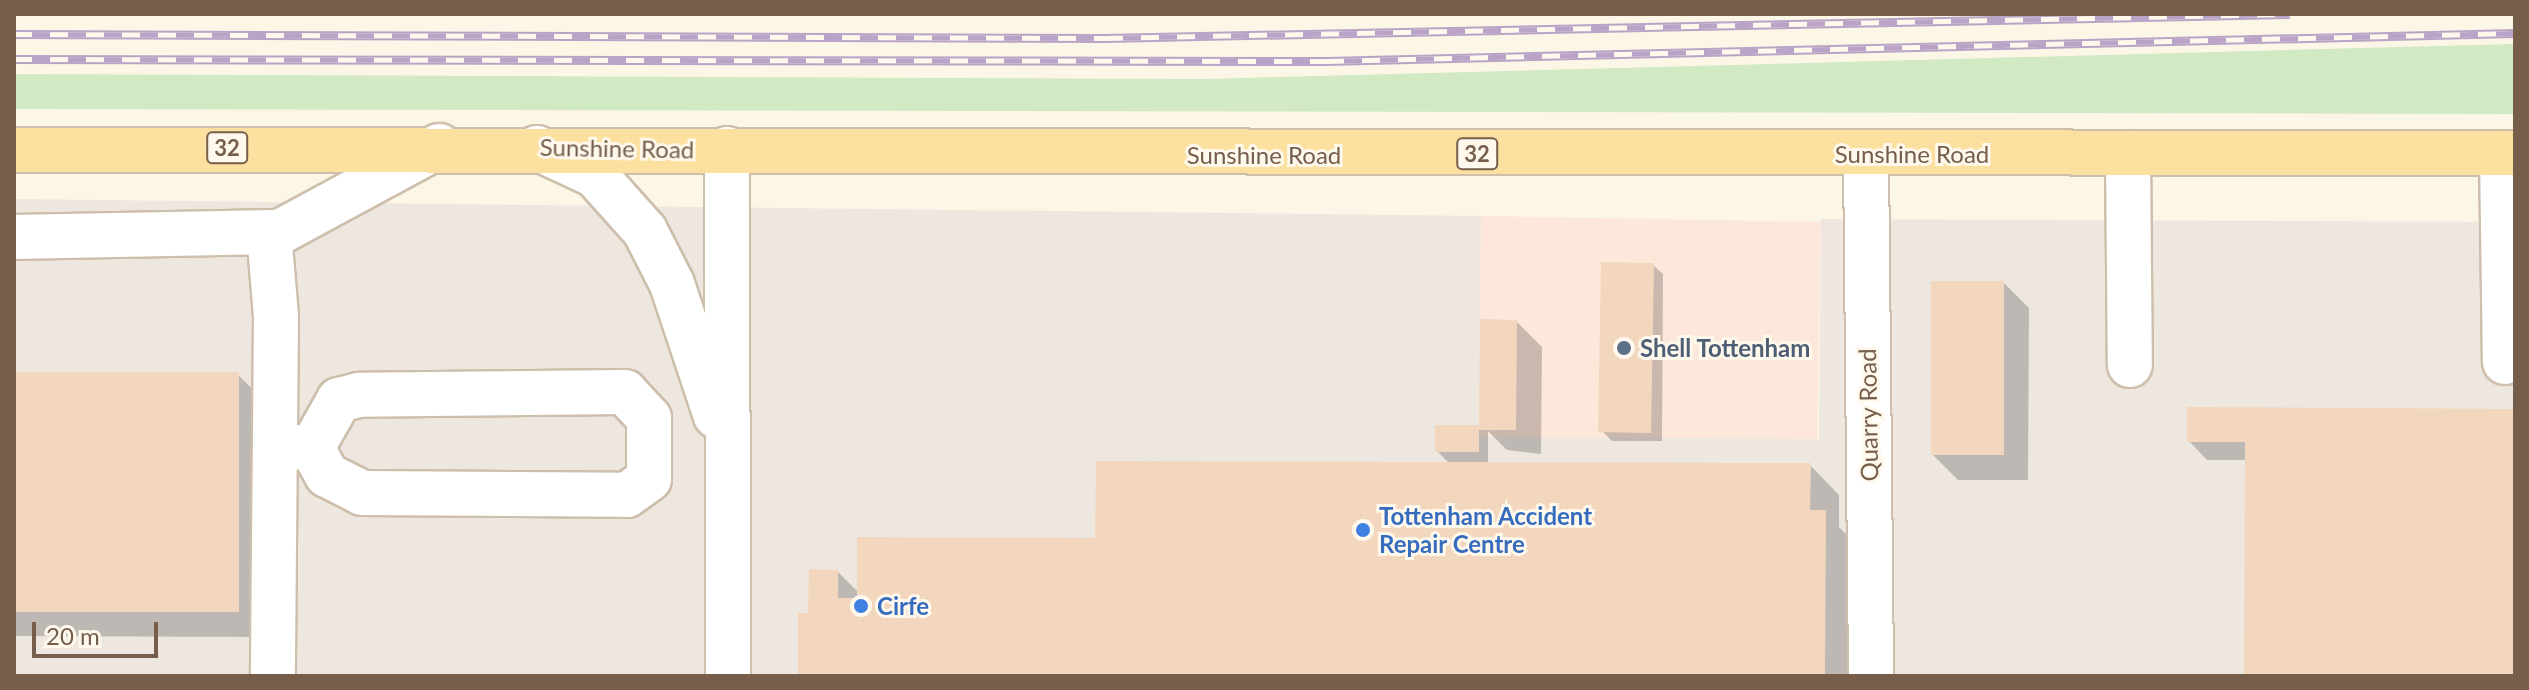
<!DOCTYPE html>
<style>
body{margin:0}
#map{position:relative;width:2529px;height:690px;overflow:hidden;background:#fcf6e6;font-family:Lato,sans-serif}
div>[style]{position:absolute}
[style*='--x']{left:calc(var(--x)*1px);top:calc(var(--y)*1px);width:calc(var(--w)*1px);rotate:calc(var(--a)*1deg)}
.commercial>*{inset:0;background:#fde7da;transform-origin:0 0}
.industrial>*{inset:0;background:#ede7e0}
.green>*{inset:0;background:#d1eac4}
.shadow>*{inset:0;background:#0003}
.building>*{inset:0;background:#f2d7be;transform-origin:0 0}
.roads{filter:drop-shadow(2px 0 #cebeac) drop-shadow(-2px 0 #cebeac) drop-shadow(0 2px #cebeac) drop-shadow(0 -2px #cebeac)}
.minor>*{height:44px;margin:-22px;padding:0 22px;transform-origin:22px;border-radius:22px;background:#fff}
.major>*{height:44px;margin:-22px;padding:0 22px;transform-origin:22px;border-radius:22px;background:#fbe09f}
.rail>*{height:9px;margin-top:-4.5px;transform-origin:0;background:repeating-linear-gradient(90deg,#fff9ed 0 18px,#b9a4c7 0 36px);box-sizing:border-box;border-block:2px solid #b9a4c7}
.dots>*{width:22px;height:22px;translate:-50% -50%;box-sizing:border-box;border:4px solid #fff9ed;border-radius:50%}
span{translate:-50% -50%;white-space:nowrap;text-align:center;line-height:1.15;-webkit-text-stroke:6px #fff9ed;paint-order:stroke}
.shield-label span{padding:2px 6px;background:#fff9ed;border:2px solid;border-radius:6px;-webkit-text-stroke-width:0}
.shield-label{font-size:22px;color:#765e4b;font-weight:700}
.street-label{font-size:24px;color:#765e4b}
.service-label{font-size:24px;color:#4e5e75;font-weight:700}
.left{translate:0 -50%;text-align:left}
.shop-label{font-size:24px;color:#366cbe;font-weight:700}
.frame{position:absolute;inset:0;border:16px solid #765e4b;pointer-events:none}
.scale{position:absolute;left:32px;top:622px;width:126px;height:36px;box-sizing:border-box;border:4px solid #765e4b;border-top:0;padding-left:10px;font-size:24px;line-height:28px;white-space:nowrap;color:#765e4b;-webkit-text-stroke:6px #fff9ed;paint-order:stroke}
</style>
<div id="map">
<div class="commercial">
<div style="left:1481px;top:216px;width:340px;height:221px;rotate:1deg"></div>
</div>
<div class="industrial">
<div style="clip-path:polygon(14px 199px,1481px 216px,1480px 437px,1819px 439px,1821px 219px,2515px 222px,2515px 676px,14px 676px)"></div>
</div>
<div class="green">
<div style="clip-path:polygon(2515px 44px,2515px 114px,14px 109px,14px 74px,1205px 79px)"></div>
</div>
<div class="shadow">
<div style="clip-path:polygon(1653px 265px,1663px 274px,1662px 441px,1612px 441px,1603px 432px)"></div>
<div style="clip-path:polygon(2004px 283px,2029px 308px,2028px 480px,1958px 480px,1933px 455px)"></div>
<div style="clip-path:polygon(1517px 322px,1542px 347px,1541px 454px,1507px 450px,1488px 431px,1488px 464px,1810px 465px,1839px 495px,1839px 527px,1854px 542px,1854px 676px,800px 676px,810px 615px,838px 572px,859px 593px,1450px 464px,1437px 451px,1481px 428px)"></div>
<div style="clip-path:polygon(14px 375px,238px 375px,264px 400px,263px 637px,14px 636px)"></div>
<div style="clip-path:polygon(2515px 411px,2515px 676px,2246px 676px,2247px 460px,2207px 460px,2189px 441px)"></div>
</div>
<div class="building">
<div style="left:1601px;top:262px;width:53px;height:170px;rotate:1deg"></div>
<div style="left:1931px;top:281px;width:73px;height:174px"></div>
<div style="clip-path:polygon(1480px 319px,1517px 320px,1516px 430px,1479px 430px,1479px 452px,1435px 452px,1435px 425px,1479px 425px)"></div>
<div style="left:14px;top:372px;width:225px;height:240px"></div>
<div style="clip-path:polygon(2187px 407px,2515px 409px,2515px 676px,2244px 676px,2245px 442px,2187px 442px)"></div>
<div style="clip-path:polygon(1096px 461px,1811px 463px,1810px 510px,1826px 510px,1825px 676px,798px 676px,798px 613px,808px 613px,809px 569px,838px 570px,838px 598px,857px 598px,857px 537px,1095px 538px)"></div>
</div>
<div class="roads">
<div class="minor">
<div style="--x:537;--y:148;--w:64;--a:25"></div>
<div style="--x:595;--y:175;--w:75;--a:48.2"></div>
<div style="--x:645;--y:231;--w:59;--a:63"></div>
<div style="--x:672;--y:284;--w:139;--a:71.6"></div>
<div style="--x:727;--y:149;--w:527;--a:89.89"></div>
<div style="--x:2128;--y:153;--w:212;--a:89.5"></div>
<div style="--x:2502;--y:153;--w:209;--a:89.2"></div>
<div style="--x:1866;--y:154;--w:522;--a:89.45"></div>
<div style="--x:269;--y:233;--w:83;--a:85.2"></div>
<div style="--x:276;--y:316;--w:360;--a:90.5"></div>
<div style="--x:14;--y:237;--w:266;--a:-1.1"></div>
<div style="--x:280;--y:232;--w:181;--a:-28.4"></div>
<div style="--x:275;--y:446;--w:37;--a:3"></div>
<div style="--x:312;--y:448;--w:31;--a:61"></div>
<div style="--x:327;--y:475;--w:39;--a:27"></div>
<div style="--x:362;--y:493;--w:265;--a:0.4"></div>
<div style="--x:627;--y:495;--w:27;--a:-36"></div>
<div style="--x:649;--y:479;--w:61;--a:-90"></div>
<div style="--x:649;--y:418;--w:35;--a:-133"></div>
<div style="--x:625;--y:392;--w:266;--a:179.4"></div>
<div style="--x:359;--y:395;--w:21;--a:166"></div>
<div style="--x:339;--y:400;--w:55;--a:119.4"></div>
</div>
<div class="major">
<div style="--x:14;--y:150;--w:2501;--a:0.07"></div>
</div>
</div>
<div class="rail">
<div style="--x:14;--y:34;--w:1091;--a:0.21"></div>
<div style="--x:1105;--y:38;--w:1185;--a:-1.16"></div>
<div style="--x:14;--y:59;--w:1312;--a:0.09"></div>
<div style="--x:1326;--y:61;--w:1189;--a:-1.35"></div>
</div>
<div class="dots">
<div style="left:1624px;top:348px;background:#5c6f8a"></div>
<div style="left:1363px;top:530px;background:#3f7fe0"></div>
<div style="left:861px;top:606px;background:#3f7fe0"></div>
</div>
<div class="shield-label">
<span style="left:227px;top:148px">32</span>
<span style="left:1477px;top:154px">32</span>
</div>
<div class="street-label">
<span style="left:617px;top:148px;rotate:1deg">Sunshine Road</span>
<span style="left:1912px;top:154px">Sunshine Road</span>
<span style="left:1264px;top:155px">Sunshine Road</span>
<span style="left:1868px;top:415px;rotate:-91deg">Quarry Road</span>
</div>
<div class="service-label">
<span class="left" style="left:1640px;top:348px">Shell Tottenham</span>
</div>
<div class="shop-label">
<span class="left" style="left:1379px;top:530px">Tottenham Accident<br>Repair Centre</span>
<span class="left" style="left:877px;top:606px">Cirfe</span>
</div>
<div class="frame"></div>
<div class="scale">20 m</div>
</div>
